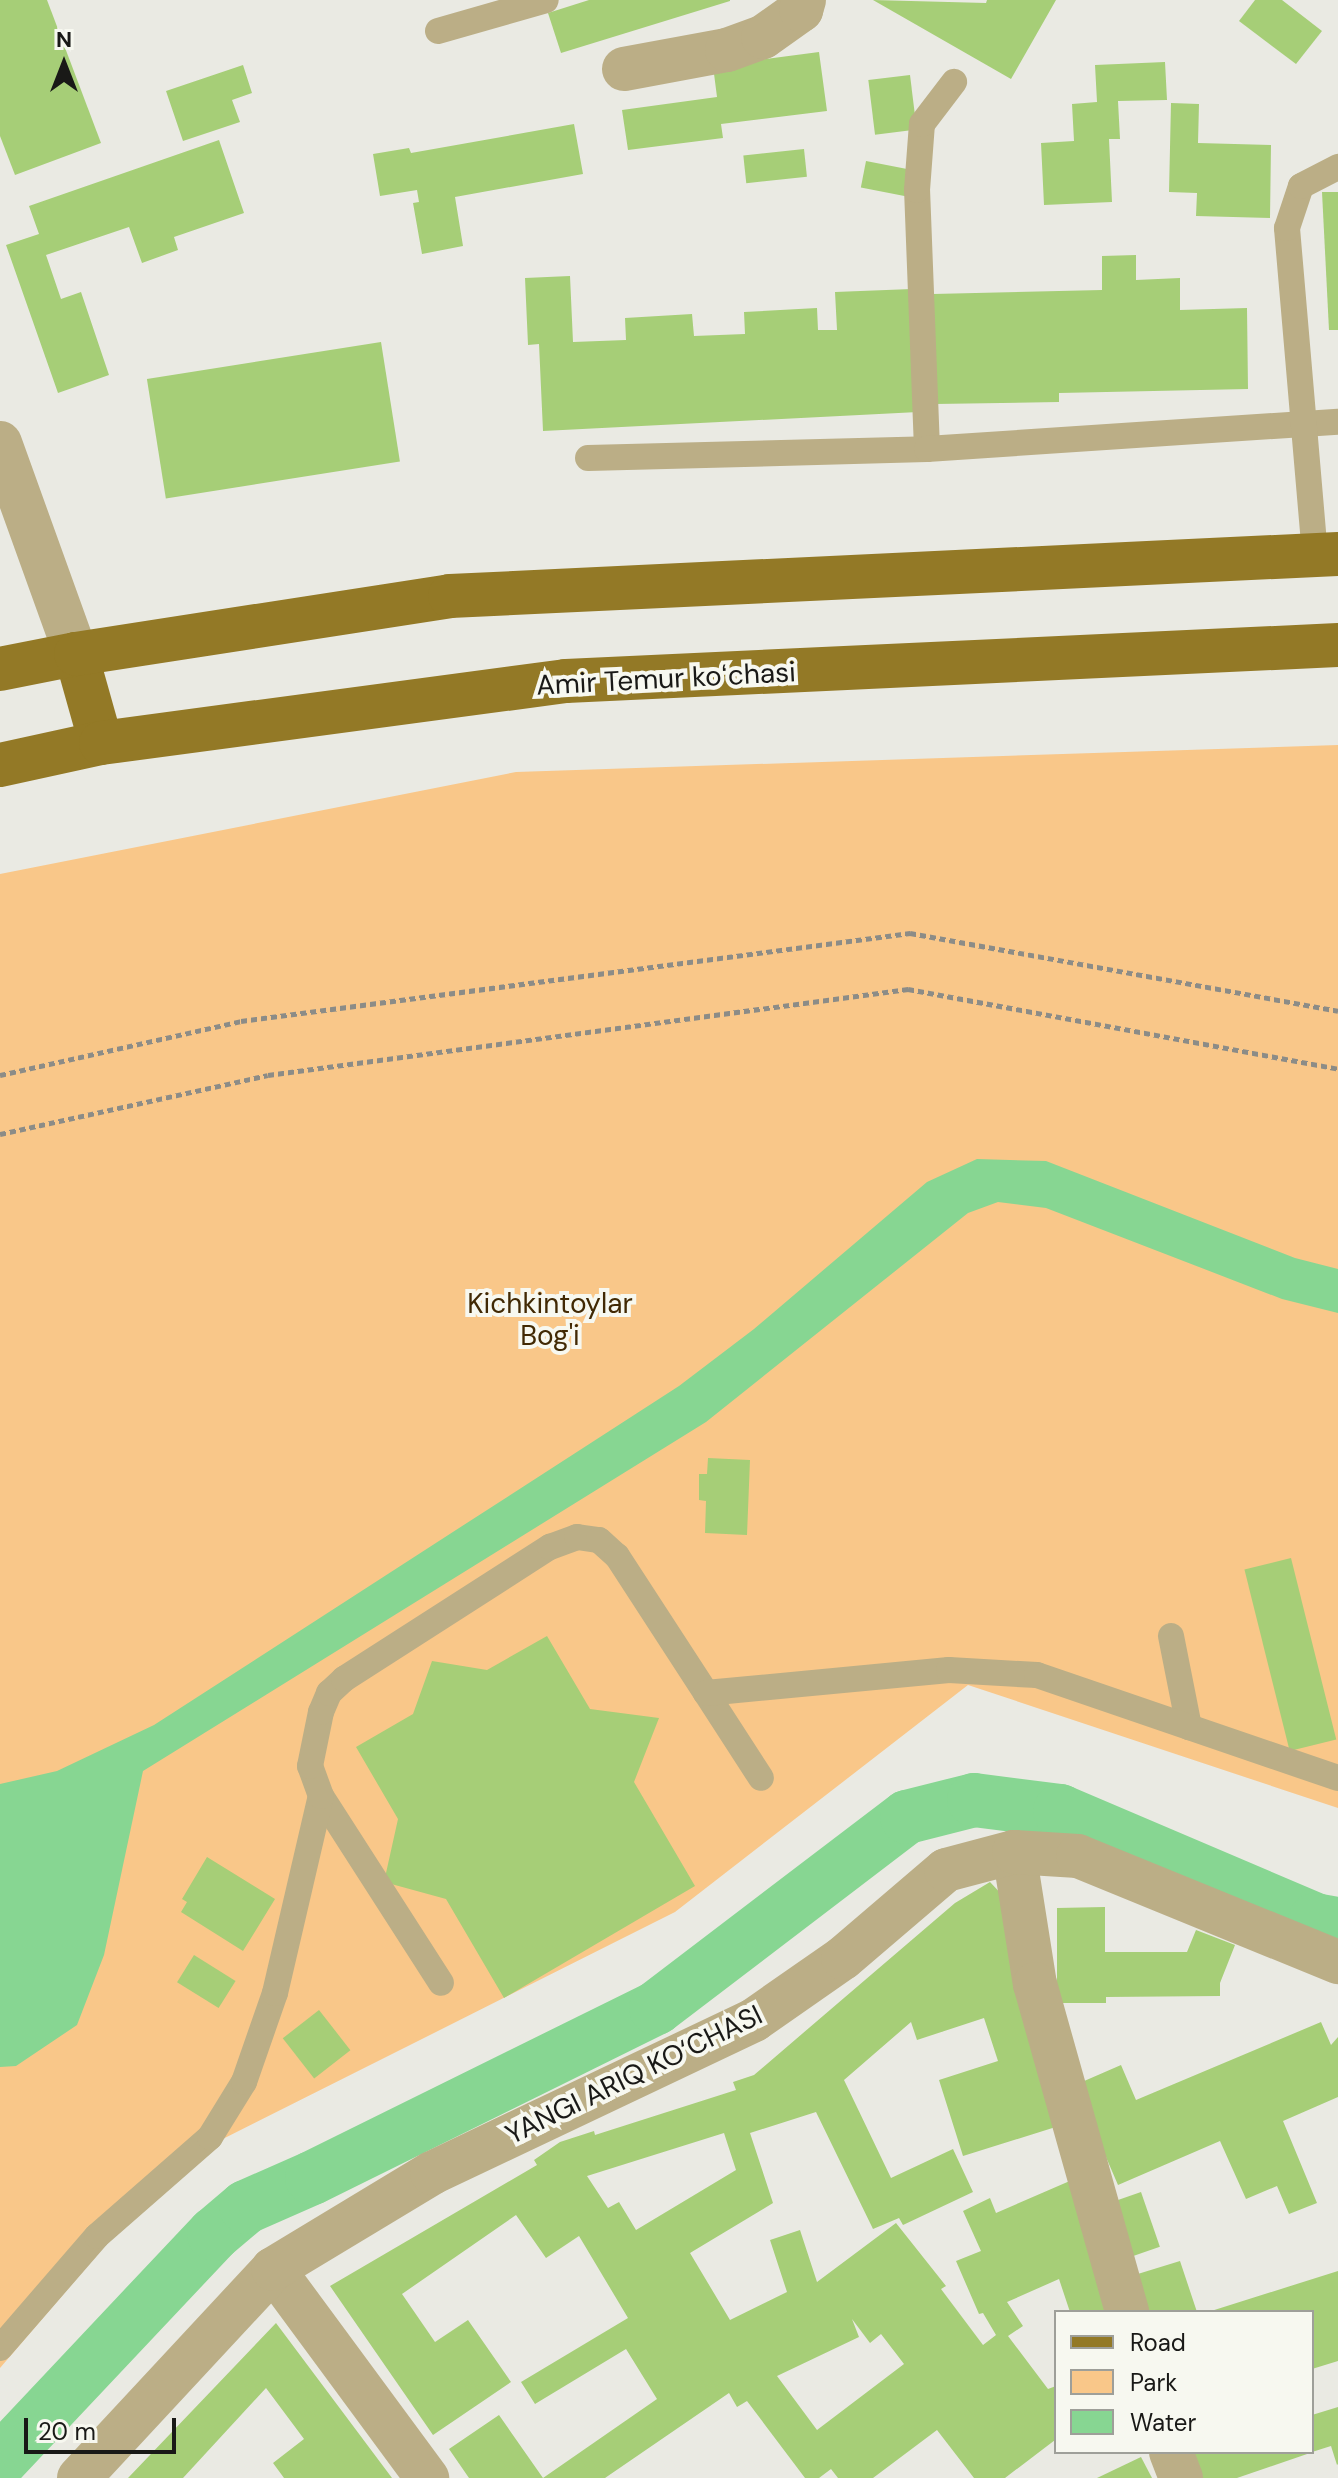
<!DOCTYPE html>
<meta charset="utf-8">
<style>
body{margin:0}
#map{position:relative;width:1338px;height:2478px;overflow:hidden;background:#eaeae3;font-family:"DM Sans",sans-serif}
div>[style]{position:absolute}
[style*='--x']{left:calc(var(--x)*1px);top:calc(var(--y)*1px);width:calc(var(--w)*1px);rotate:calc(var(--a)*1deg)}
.green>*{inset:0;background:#f9c789}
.water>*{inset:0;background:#87d692}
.canal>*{height:54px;margin:-27px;padding:0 27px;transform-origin:27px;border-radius:27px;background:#87d692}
.building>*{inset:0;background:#a6ce77;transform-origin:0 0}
.path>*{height:5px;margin-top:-2.5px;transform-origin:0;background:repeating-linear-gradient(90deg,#8c8c87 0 6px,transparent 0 10px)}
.service>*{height:26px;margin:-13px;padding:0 13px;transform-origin:13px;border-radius:13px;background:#bbae86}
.minor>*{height:44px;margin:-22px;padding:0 22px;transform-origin:22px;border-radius:22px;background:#bbae86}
.primary>*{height:44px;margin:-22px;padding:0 22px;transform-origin:22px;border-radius:22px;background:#937926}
span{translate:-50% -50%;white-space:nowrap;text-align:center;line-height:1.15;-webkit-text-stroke:8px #f7f8f0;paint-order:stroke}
.street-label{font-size:28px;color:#191917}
.park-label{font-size:28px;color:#412904}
.legend{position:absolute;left:1054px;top:2310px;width:260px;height:144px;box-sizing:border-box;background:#f7f8f0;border:2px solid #9e9f99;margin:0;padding:10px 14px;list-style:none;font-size:24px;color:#191917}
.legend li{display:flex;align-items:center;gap:16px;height:40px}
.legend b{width:40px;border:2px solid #9e9f99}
.north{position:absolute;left:24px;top:24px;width:80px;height:80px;-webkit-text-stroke:6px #f7f8f0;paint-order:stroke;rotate:0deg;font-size:22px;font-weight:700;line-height:32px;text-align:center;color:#191917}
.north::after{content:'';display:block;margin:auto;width:28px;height:36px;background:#191917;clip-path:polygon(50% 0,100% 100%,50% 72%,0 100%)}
.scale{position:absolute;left:24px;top:2418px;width:152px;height:36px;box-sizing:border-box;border:4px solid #191917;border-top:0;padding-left:10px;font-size:24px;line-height:28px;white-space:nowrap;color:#191917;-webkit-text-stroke:6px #f7f8f0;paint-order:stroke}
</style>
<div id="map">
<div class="green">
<div style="clip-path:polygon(1338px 745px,1338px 1808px,968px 1685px,675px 1912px,177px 2162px,0 2368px,0 874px,516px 772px)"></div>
</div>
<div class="water">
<div style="clip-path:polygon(977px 1159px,1046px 1161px,1295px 1258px,1338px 1269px,1338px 1313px,1282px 1299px,1046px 1208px,998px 1202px,968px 1213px,706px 1422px,143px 1771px,104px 1955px,77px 2025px,16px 2066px,0 2067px,0 1784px,57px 1771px,154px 1725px,679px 1386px,754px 1329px,927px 1182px)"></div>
</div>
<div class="canal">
<div style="--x:0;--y:2461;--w:312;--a:-46.7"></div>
<div style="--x:214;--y:2234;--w:42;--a:-40.2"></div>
<div style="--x:246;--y:2207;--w:72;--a:-23.7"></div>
<div style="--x:312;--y:2178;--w:384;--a:-26.3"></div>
<div style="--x:656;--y:2008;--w:315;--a:-37.3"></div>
<div style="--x:907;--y:1817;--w:69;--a:-14.2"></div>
<div style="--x:974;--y:1800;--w:87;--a:7.3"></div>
<div style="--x:1060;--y:1811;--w:277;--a:23.1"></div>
<div style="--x:1315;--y:1920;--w:23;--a:10"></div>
</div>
<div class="building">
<div style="clip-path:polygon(0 0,47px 0,101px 143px,15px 175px,0 136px)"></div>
<div style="clip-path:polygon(589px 0,730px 0,730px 1px,561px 53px,548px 13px)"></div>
<div style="clip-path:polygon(873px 0,986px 3px,987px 0,1056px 0,1011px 79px)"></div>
<div style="clip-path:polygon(1255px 0,1282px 0,1322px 31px,1296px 64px,1239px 21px)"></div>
<div style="clip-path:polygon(819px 52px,827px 111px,721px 124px,723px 138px,628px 150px,622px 110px,717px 97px,713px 66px)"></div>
<div style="clip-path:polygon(1165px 62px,1167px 100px,1118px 101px,1120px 139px,1109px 139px,1112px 202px,1044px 205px,1041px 143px,1074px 141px,1072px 104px,1097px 102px,1095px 65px)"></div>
<div style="clip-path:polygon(243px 65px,252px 93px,232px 100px,240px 122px,183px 141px,166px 91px)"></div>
<div style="left:910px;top:75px;width:55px;height:42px;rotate:83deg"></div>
<div style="clip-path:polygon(1171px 103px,1199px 104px,1198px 143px,1271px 145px,1270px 218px,1196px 216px,1197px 193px,1169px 192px)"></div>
<div style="clip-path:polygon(574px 124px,583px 174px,455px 197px,463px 246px,422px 254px,413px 203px,419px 202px,417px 190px,380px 196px,373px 154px,409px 148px,411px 153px)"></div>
<div style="clip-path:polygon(219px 140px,244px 213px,174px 237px,178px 250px,142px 263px,129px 227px,46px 255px,61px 299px,81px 292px,109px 375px,58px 393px,6px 245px,39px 234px,29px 206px)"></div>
<div style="left:804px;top:149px;width:28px;height:61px;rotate:84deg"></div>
<div style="left:866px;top:161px;width:47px;height:27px;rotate:11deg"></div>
<div style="clip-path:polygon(1322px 192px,1338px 192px,1338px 330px,1329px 330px)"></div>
<div style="clip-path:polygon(1136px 255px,1136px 280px,1180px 278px,1180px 310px,1247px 308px,1248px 389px,1059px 393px,1059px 402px,935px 404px,933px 294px,1102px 290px,1102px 256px)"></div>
<div style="clip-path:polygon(570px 276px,573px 342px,626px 340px,625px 318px,692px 314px,694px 336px,745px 334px,744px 312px,817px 308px,818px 330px,837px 330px,835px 292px,912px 289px,918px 412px,543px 431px,539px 344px,528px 345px,525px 278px)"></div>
<div style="left:381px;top:342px;width:121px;height:237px;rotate:81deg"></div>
<div style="clip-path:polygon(708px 1458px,750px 1460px,747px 1535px,705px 1533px,706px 1501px,699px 1500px,699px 1474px,707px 1474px)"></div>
<div style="left:1291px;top:1558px;width:187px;height:48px;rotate:76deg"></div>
<div style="clip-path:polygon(547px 1636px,590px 1709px,659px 1718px,634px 1782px,695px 1886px,504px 1998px,446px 1899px,384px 1882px,398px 1819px,356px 1747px,413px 1714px,432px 1661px,487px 1670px)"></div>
<div style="clip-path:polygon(207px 1857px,275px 1899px,243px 1951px,181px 1912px,187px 1902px,182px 1899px)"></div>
<div style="clip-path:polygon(evenodd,990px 1882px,1006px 1899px,1062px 2125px,963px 2156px,939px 2080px,998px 2061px,984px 2018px,917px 2040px,911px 2022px,844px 2080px,891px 2178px,953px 2149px,973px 2192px,903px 2225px,899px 2218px,873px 2229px,816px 2112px,750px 2133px,773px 2203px,690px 2253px,730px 2320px,787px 2292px,770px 2240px,800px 2230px,817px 2282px,896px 2223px,946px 2286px,941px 2289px,983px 2345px,996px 2335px,983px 2313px,979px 2314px,956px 2261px,981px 2251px,963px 2211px,990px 2198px,996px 2213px,1079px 2177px,1108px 2312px,1070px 2312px,1059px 2279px,1007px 2302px,1023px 2326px,1008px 2336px,1048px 2389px,1056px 2386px,1055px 2440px,1005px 2478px,974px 2478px,937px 2430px,873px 2478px,838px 2478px,831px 2469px,819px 2478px,805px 2478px,747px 2401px,737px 2407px,729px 2393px,605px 2478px,469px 2478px,449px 2449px,499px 2415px,543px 2478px,657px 2399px,626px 2349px,535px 2404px,521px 2382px,628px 2318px,579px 2236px,546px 2258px,516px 2215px,402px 2294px,435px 2342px,468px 2320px,511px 2382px,433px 2435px,330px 2286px,537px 2165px,534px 2160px,560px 2142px,594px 2131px,595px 2135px,736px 2090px,733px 2082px,754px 2075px,955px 1903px,990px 1882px,724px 2133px,736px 2170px,636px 2230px,619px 2202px,608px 2208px,587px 2176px,724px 2133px,990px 1882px,852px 2319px,870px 2343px,881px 2334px,904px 2364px,817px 2430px,777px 2376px,859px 2337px,852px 2319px)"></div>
<div style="clip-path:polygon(1105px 1907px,1105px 1952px,1187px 1952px,1196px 1930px,1235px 1945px,1220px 1983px,1220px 1996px,1106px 1997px,1106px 2003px,1057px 2003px,1057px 1908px)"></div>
<div style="left:194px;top:1955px;width:49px;height:32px;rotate:32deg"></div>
<div style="left:319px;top:2010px;width:51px;height:46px;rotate:52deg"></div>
<div style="clip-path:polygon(1321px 2022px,1331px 2045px,1338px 2037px,1338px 2097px,1283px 2121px,1317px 2203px,1289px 2214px,1277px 2186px,1246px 2199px,1220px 2141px,1118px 2185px,1075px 2085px,1121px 2065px,1136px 2100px)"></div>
<div style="left:1141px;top:2192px;width:58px;height:35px;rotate:71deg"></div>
<div style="clip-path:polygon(1180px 2261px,1197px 2312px,1139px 2312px,1128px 2277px)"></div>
<div style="clip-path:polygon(1338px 2271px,1338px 2361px,1312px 2369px,1312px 2312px,1208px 2312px)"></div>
<div style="clip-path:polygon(276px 2323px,392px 2478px,284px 2478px,273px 2463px,304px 2439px,266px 2388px,183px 2478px,128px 2478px)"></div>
<div style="clip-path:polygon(1338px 2407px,1338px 2464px,1337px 2465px,1331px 2446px,1312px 2452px,1312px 2415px)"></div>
<div style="clip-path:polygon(1184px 2452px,1310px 2452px,1310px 2453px,1237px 2478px,1192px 2478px)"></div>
<div style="clip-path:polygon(1141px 2457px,1152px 2478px,1097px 2478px)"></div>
</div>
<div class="path">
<div style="--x:0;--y:1075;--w:247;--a:-12.6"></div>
<div style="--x:241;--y:1021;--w:675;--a:-7.49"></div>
<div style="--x:910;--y:933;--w:435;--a:10.3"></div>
<div style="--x:0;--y:1134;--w:274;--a:-12.4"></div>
<div style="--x:268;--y:1075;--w:646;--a:-7.65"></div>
<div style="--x:908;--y:989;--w:437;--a:10.5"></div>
</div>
<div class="service">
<div style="--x:438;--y:31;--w:112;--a:-16"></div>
<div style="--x:927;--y:449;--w:259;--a:-92.2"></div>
<div style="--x:917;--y:190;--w:66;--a:-85.7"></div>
<div style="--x:922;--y:124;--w:53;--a:-52.7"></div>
<div style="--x:588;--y:458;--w:339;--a:-1.5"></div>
<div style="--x:927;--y:449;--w:412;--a:-3.8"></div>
<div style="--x:1315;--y:555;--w:328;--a:-94.9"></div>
<div style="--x:1287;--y:228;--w:44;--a:-71.6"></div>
<div style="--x:1301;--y:186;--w:42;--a:-27.2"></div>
<div style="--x:1171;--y:1636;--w:93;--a:78.8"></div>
<div style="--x:706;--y:1693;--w:101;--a:57.1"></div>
<div style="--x:321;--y:1796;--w:222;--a:57.3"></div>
<div style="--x:0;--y:2348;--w:148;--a:-49.1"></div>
<div style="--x:97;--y:2236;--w:150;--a:-41.2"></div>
<div style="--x:210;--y:2137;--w:65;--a:-58.3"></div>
<div style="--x:244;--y:2082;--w:94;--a:-70.8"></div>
<div style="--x:275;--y:1993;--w:202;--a:-76.9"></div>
<div style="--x:321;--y:1796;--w:32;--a:-110"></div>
<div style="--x:310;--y:1766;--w:55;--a:-78.5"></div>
<div style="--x:321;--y:1712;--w:21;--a:-67"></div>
<div style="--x:329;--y:1693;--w:21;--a:-43"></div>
<div style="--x:344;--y:1679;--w:245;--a:-32.7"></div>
<div style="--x:550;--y:1547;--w:29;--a:-20"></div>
<div style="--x:577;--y:1537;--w:22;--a:8"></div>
<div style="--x:599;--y:1540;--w:24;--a:42"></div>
<div style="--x:617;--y:1556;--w:163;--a:57"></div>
<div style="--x:706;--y:1693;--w:244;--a:-5.4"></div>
<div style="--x:949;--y:1670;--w:88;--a:3.3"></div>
<div style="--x:1037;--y:1675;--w:318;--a:18.9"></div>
</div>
<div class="minor">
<div style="--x:624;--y:69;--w:105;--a:-10.5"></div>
<div style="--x:727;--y:50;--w:38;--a:-20"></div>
<div style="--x:763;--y:37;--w:47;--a:-35.4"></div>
<div style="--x:801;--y:10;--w:10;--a:-73"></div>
<div style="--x:0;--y:443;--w:224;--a:70.2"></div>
<div style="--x:1014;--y:1852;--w:134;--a:81"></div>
<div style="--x:1035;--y:1984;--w:341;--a:74.3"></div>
<div style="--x:273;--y:2269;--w:260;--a:53.6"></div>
<div style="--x:1171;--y:2452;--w:28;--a:69"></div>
<div style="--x:79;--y:2478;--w:285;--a:-47.1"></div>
<div style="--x:273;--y:2269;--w:186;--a:-31.1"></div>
<div style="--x:432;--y:2173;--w:357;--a:-25.4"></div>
<div style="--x:754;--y:2020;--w:108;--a:-34.9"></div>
<div style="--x:843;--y:1958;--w:135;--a:-40.5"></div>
<div style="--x:946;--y:1870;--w:70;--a:-14.8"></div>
<div style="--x:1014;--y:1852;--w:64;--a:3.6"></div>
<div style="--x:1078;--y:1856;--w:281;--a:22.2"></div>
</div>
<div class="primary">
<div style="--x:76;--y:654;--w:92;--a:74.3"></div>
<div style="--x:0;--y:669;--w:77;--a:-11.2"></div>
<div style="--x:76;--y:654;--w:378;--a:-8.8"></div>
<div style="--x:450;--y:596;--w:889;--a:-2.71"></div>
<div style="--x:0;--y:765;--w:103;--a:-12.3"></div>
<div style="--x:101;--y:743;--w:469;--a:-7.6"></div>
<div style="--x:566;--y:681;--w:773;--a:-2.67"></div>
</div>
<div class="street-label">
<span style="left:666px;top:679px;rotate:-3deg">Amir Temur koʻchasi</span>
<span style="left:634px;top:2075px;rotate:-26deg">YANGI ARIQ KO‘CHASI</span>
</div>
<div class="park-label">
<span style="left:550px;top:1320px">Kichkintoylar<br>Bog'i</span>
</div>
<ul class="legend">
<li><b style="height:10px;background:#937926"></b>Road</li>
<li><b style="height:22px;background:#f9c789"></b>Park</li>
<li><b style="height:22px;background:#87d692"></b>Water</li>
</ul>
<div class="north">N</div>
<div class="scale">20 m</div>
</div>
